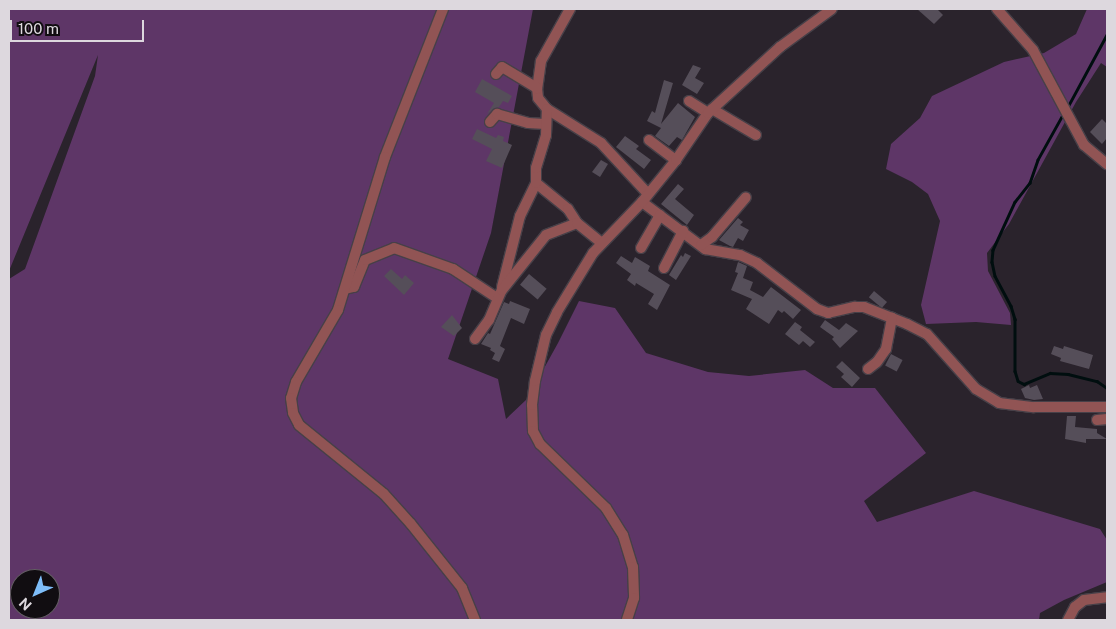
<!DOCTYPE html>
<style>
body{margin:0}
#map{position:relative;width:1116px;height:629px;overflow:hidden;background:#2a232c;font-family:"Public Sans",sans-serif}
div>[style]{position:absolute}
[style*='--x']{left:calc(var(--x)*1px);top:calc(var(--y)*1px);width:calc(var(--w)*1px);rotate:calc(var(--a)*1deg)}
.green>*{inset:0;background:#5e3667}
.stream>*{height:2.5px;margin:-1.25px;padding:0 1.25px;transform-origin:1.25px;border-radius:1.25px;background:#000e0f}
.building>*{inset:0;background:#554e59;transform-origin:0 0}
.roads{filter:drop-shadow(1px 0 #474048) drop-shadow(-1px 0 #474048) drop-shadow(0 1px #474048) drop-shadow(0 -1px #474048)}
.minor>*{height:10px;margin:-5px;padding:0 5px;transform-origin:5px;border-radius:5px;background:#915454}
.tertiary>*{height:10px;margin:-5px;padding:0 5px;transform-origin:5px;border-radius:5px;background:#915454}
span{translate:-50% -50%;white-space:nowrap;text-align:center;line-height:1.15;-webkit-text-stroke:5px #110d11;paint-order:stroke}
.frame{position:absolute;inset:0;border:10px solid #ddd8de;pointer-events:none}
.north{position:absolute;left:10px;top:569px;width:50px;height:50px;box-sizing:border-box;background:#110d11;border:1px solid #635e63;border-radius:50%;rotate:224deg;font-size:14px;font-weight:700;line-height:20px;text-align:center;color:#ddd8de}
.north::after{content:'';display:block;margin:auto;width:18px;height:22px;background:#7ebdf9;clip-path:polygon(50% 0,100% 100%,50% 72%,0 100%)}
.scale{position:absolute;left:10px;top:20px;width:134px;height:22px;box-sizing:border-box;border:2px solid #ddd8de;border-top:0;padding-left:6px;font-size:15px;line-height:18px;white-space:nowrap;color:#ddd8de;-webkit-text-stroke:4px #110d11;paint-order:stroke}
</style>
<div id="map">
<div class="green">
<div style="clip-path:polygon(evenodd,9px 9px,533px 9px,491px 233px,448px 359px,498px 379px,506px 419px,527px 399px,558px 343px,579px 301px,615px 308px,646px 353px,708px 372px,749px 376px,805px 370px,833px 388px,875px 388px,926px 453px,864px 501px,877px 522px,974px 491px,1100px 529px,1107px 540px,1107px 582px,1064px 600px,1040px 613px,1039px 620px,9px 620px,9px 279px,25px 269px,95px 76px,98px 55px,9px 271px,9px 9px,20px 579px,50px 579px,50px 609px,20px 609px,20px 579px)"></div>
<div style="clip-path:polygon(1087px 9px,1107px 9px,1107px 67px,1101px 63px,1076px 102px,1009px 224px,987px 253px,988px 271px,1010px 313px,1011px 325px,976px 322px,926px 324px,921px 305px,940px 221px,928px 194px,912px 182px,886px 169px,891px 144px,920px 118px,932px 96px,1004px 62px,1044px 53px,1076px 34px)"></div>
</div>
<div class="stream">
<div style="--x:1067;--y:108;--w:84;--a:-61.6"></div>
<div style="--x:1063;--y:115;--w:51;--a:119.1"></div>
<div style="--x:1038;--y:160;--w:24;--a:109"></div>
<div style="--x:1030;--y:183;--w:24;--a:128"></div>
<div style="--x:1015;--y:202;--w:53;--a:114.6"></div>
<div style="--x:993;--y:250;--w:12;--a:95"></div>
<div style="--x:992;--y:262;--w:14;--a:78"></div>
<div style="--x:995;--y:276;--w:34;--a:62"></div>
<div style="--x:1011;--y:306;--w:14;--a:73"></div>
<div style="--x:1015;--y:319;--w:52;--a:90"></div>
<div style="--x:1015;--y:371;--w:10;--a:73"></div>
<div style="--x:1018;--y:381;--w:7;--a:27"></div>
<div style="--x:1024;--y:384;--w:28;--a:-23"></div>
<div style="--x:1050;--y:373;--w:18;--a:3"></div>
<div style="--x:1068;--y:374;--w:30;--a:14"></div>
<div style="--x:1097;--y:381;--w:12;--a:35"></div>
</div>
<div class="building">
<div style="clip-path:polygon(917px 9px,937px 9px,943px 15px,934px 24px)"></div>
<div style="clip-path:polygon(693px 65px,701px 68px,695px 78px,704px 83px,697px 94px,682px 85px)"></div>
<div style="clip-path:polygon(482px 79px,512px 96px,508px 103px,503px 101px,499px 107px,495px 108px,487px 114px,494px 103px,475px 92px)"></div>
<div style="clip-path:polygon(664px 80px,673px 83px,661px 124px,678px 103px,695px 117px,682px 140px,677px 137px,669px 146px,655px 136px,661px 128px,647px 121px,652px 111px,655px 113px)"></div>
<div style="clip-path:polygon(1102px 119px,1107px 124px,1107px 138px,1102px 144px,1090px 132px)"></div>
<div style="clip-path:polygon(477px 129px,496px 138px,498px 135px,504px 137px,503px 141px,512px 145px,502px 168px,486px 161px,492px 149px,472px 139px)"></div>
<div style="clip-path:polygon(625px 136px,639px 146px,636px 149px,651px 160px,644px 169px,616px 147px)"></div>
<div style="clip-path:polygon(601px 160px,608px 164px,600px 177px,592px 172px)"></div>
<div style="clip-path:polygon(678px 184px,684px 189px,675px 199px,694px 215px,687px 225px,661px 204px)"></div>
<div style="clip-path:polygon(738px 218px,743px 222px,740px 225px,749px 230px,743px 241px,738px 238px,733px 247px,730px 246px,719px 240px)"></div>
<div style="clip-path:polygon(685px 253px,691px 256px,676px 280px,669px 275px,681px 255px,683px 257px)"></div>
<div style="clip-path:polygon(621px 256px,632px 263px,635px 257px,650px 266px,648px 271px,670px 285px,657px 310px,648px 304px,654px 294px,636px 283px,635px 286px,627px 280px,631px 274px,616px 263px)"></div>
<div style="clip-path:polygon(738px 262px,747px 266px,743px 278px,753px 282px,750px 290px,763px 297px,771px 287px,801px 310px,793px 319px,784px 311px,782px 313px,778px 310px,769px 324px,746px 309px,752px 299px,731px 290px,738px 273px,735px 272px)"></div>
<div style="clip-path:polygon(391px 269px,402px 279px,405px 275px,414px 283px,404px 295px,384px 276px)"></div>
<div style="left:529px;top:274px;width:23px;height:14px;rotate:40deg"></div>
<div style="left:874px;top:291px;width:17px;height:8px;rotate:40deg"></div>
<div style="clip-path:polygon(510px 301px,530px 309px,524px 324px,511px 318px,500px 346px,505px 349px,499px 362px,492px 359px,495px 353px,490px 350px,491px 348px,481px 344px,488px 333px,490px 334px,504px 302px,509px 304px)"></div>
<div style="clip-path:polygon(452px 315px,462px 328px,454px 336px,441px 327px)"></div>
<div style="clip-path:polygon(825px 320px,839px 330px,846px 323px,858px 331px,840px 348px,832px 339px,834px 337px,820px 327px)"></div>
<div style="clip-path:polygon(795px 322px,802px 327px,800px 330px,815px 342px,810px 347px,803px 341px,799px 345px,785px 334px)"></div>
<div style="clip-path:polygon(1054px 346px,1063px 349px,1064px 346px,1093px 355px,1089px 369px,1060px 361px,1061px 358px,1051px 354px)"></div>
<div style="left:891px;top:354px;width:13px;height:13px;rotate:27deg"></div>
<div style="clip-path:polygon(842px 361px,860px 378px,852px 387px,841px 377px,844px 374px,836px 367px)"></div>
<div style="clip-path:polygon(1029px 385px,1030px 388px,1037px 385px,1043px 399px,1034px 400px,1025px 398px,1021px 389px)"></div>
<div style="clip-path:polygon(1067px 416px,1076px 416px,1075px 427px,1097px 429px,1097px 433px,1107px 439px,1086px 439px,1086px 443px,1065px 439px)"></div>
</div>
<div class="roads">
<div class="minor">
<div style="--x:570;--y:9;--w:60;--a:119.1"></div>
<div style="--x:541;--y:61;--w:27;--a:98"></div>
<div style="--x:537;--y:88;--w:10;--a:84"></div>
<div style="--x:538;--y:98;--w:14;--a:51"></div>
<div style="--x:547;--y:109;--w:64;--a:32.2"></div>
<div style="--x:601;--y:143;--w:69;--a:47.3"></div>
<div style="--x:997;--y:9;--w:55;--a:48.7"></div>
<div style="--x:1033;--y:50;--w:108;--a:61.8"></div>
<div style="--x:1084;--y:145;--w:30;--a:40"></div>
<div style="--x:496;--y:74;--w:9;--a:-49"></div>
<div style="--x:502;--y:67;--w:41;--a:31"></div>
<div style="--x:689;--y:101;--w:22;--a:32"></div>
<div style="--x:712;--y:109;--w:51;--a:30.6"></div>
<div style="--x:490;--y:122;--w:11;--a:-49"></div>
<div style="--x:497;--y:114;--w:32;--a:16"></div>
<div style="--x:528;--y:123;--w:17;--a:3"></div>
<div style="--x:649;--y:140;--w:34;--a:37"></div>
<div style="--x:536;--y:183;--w:41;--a:39.1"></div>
<div style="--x:568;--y:209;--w:17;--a:57"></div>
<div style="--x:642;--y:202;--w:79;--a:36.7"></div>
<div style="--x:705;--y:249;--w:36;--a:10"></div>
<div style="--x:740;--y:255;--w:19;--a:25"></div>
<div style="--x:757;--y:263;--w:76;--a:37.5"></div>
<div style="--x:817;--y:309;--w:12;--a:20"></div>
<div style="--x:828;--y:313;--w:28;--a:-13"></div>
<div style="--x:855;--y:307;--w:9;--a:0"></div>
<div style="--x:864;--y:307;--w:46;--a:21.6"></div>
<div style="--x:907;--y:324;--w:22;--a:27"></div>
<div style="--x:927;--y:334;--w:74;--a:48.3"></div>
<div style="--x:976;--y:389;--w:27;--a:31"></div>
<div style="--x:999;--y:403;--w:35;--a:7"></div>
<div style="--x:1034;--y:407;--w:73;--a:0"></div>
<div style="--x:701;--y:245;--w:14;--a:-36"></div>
<div style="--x:712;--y:237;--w:52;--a:-49.6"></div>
<div style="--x:641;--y:248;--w:38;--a:-60"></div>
<div style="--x:664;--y:268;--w:42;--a:-62.8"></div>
<div style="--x:502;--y:287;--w:73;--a:-75.8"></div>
<div style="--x:520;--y:216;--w:37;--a:-64"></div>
<div style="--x:536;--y:183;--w:15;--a:-90"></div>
<div style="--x:536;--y:168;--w:34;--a:-73"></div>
<div style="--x:546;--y:135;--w:26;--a:-88"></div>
<div style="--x:345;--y:289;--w:9;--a:-13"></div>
<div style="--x:354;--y:287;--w:29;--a:-68"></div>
<div style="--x:365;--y:260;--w:31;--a:-22"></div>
<div style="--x:394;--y:248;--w:63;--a:19.6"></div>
<div style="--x:453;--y:269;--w:53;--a:33.4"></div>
<div style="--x:475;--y:339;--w:24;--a:-54"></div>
<div style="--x:489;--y:320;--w:33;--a:-67"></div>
<div style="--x:502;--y:290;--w:70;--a:-51.3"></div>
<div style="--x:546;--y:235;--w:33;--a:-21"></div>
<div style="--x:577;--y:223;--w:32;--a:39"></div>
<div style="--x:868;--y:369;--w:11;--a:-38"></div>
<div style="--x:877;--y:362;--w:16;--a:-55"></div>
<div style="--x:886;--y:349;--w:32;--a:-79"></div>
<div style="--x:1097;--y:420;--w:10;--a:-6"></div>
<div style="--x:533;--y:431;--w:26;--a:-92"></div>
<div style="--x:532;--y:405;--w:24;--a:-83"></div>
<div style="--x:535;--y:381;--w:47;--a:-76.6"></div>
<div style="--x:546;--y:335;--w:25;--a:-64"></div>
<div style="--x:557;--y:312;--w:69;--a:-58.6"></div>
<div style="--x:593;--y:253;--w:71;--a:-46.1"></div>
<div style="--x:642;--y:202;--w:54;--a:-51"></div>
<div style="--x:676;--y:160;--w:57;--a:-55.8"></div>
<div style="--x:708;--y:113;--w:98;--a:-42.5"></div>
<div style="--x:780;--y:47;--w:64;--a:-36.2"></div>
<div style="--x:1068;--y:620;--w:15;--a:-62"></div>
<div style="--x:1075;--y:607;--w:11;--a:-38"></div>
<div style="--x:1084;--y:600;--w:23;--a:-7"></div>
</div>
<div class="tertiary">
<div style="--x:443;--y:9;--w:159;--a:111.4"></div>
<div style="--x:385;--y:157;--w:160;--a:107.1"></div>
<div style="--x:338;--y:310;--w:83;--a:120.3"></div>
<div style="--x:296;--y:382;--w:17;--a:107"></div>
<div style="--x:291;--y:398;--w:15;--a:82"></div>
<div style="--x:293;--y:413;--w:13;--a:63"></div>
<div style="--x:299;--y:425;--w:109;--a:39.1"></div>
<div style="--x:384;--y:494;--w:40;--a:48"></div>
<div style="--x:411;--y:524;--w:82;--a:51.4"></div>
<div style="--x:462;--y:588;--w:35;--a:68"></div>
<div style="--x:533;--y:431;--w:15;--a:62"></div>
<div style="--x:540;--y:444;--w:92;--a:44.1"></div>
<div style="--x:606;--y:508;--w:32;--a:58"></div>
<div style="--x:623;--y:535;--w:34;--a:73"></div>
<div style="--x:633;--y:567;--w:31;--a:88"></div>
<div style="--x:634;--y:598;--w:23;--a:108"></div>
</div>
</div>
<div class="frame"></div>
<div class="north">N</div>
<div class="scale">100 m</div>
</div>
